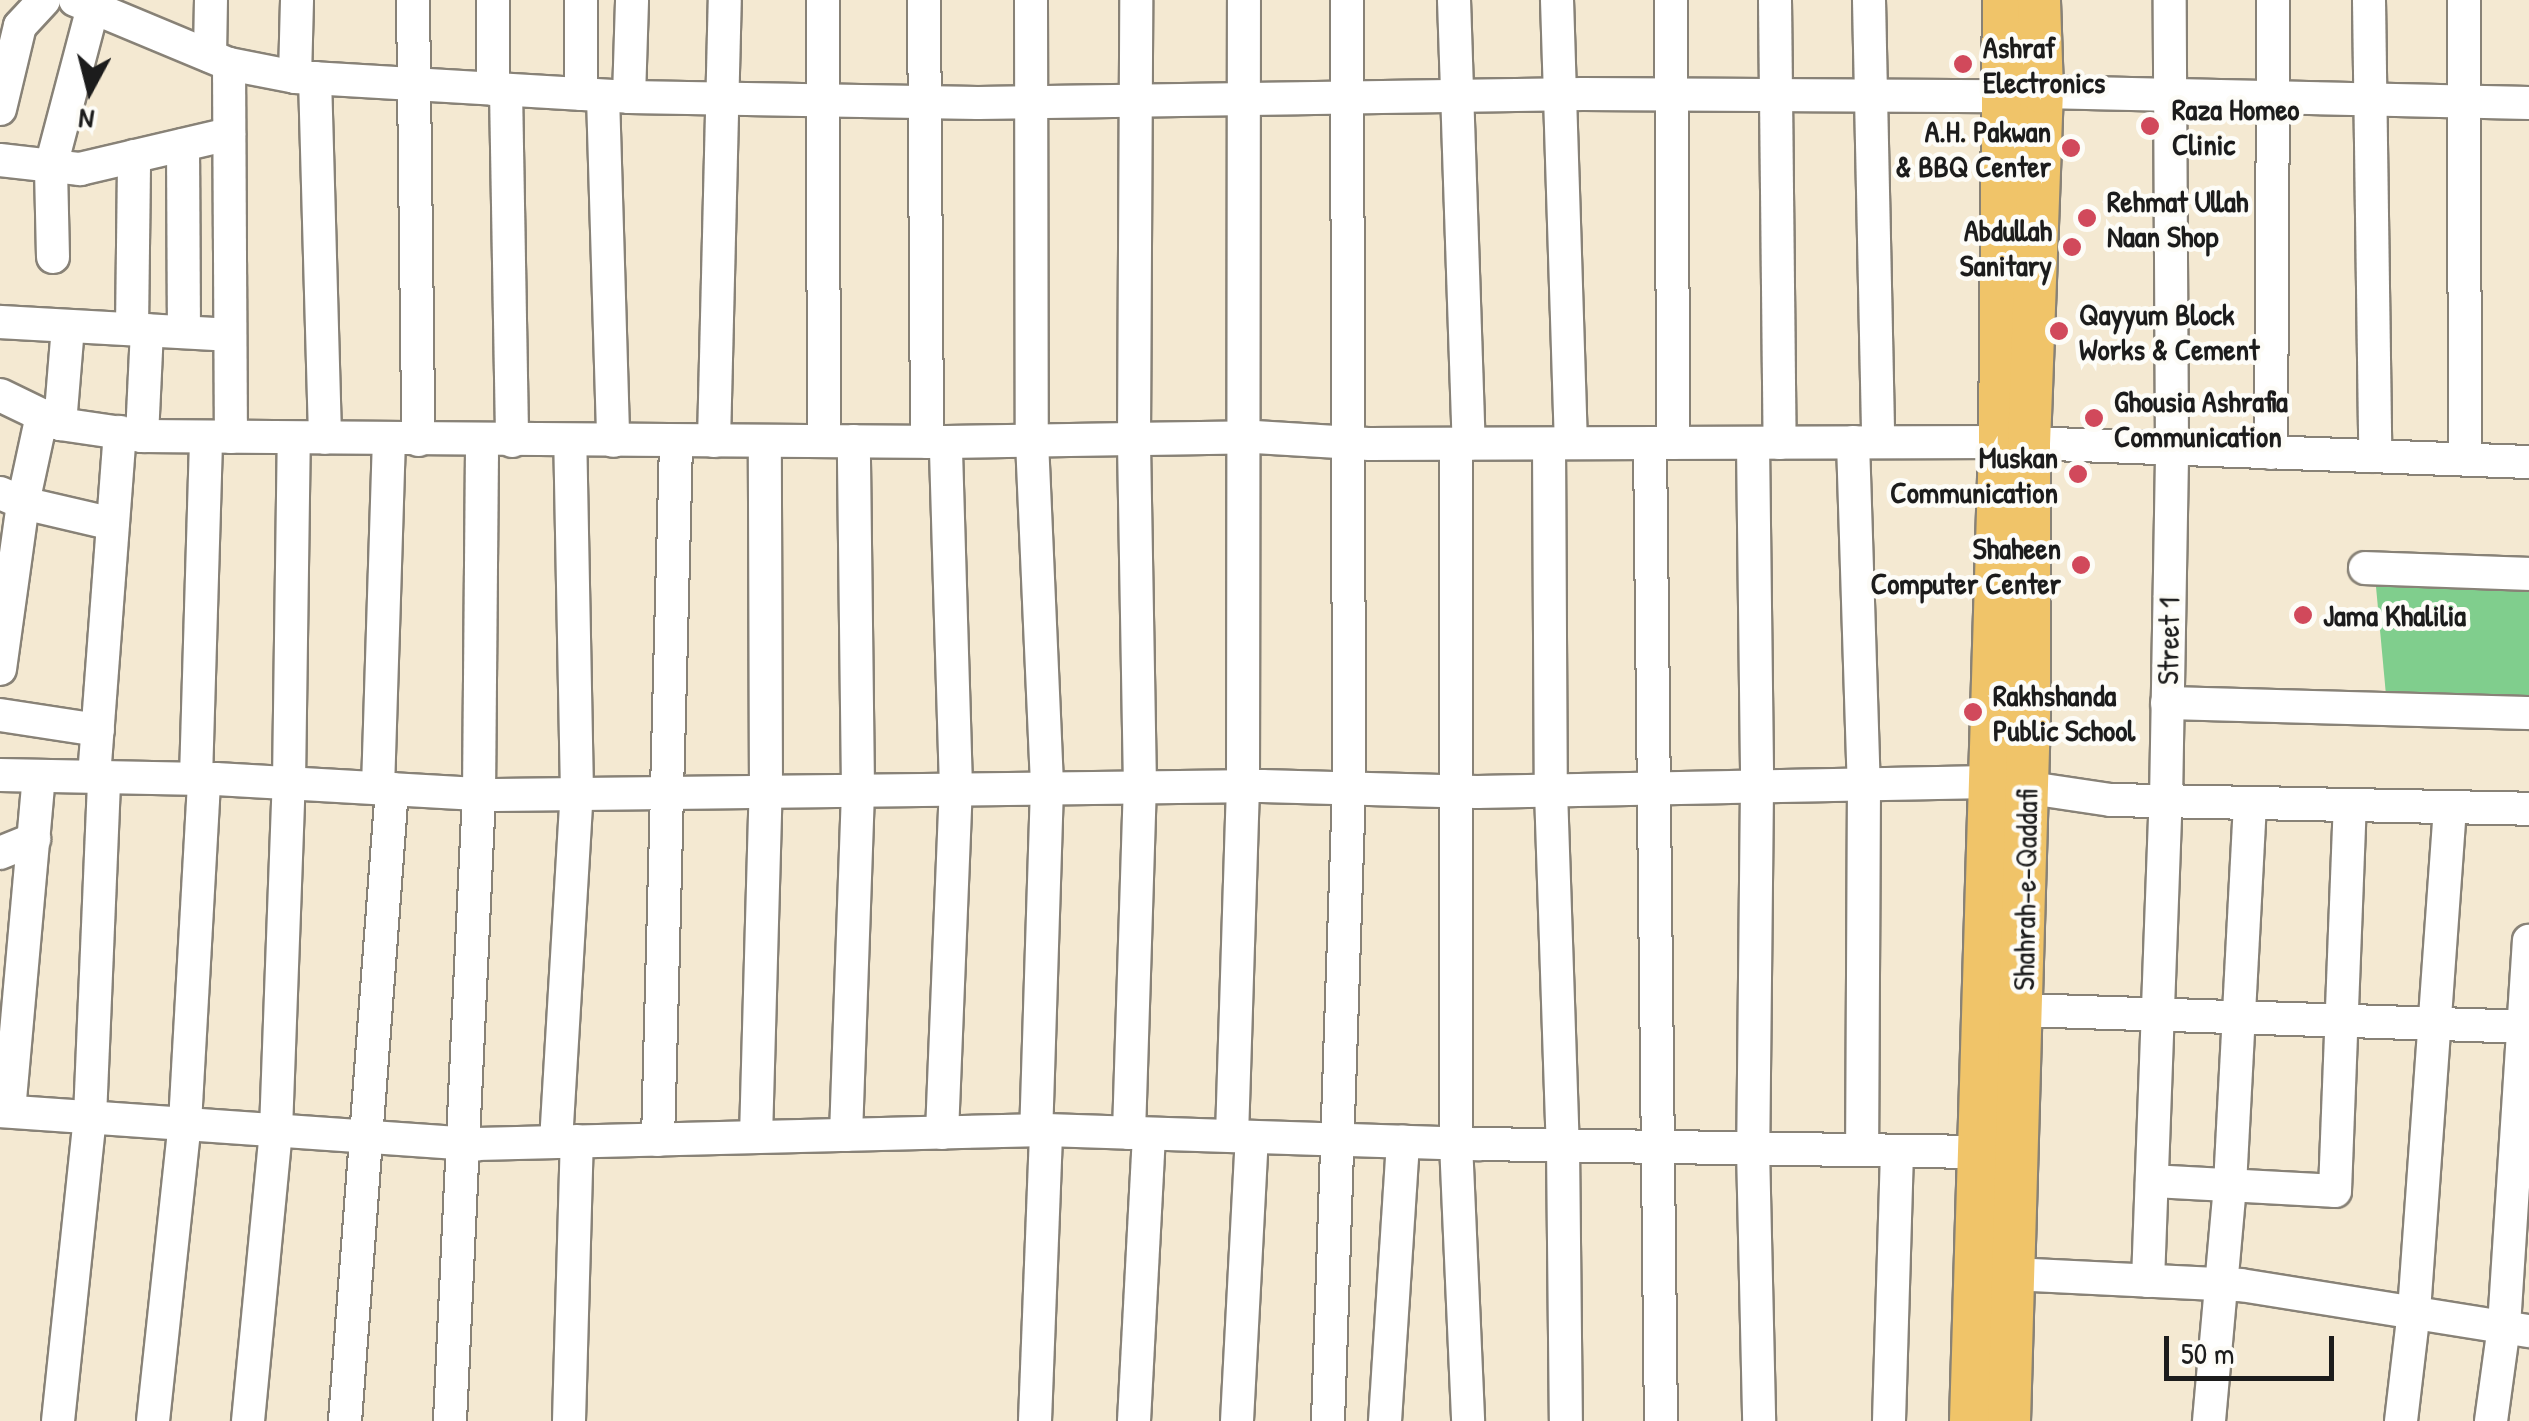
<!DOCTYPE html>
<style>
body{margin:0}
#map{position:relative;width:2529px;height:1421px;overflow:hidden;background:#f4e9d2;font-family:"Patrick Hand",sans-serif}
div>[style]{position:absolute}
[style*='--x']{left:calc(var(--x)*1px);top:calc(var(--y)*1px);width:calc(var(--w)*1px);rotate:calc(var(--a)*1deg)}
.green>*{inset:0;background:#80ce8d}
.roads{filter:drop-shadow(2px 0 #888277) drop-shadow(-2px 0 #888277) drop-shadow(0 2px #888277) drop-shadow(0 -2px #888277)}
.minor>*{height:32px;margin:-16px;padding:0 16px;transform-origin:16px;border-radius:16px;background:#fff}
.major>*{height:42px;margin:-21px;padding:0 21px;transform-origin:21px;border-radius:21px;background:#f0c469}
.dots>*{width:28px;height:28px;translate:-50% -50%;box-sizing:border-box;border:5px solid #fdfcf7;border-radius:50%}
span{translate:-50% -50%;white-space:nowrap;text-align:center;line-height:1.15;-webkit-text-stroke:9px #fdfcf7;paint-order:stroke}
.poi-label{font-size:30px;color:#1c1c1c;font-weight:700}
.left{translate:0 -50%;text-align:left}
.right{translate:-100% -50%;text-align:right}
.street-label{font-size:30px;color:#1c1c1c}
.north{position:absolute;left:40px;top:40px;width:100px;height:100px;-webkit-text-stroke:8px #fdfcf7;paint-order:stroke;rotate:187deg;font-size:28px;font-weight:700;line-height:40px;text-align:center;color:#1c1c1c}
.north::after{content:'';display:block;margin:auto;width:35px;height:45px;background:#1c1c1c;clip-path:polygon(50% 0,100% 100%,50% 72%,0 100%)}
.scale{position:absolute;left:2164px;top:1336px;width:170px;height:45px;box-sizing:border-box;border:5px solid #1c1c1c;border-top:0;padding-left:12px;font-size:30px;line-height:35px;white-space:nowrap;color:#1c1c1c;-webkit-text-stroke:8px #fdfcf7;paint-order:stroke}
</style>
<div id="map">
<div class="green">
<div style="clip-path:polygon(2374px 565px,2529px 573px,2529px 706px,2387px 706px)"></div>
</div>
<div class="roads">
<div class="minor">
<div style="--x:75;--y:0;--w:167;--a:22.6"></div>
<div style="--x:229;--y:64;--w:67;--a:11.1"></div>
<div style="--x:295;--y:77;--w:335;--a:3.4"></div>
<div style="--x:629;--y:97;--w:349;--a:1"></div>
<div style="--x:978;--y:103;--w:605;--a:-0.85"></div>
<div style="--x:1583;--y:94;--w:421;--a:0.3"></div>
<div style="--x:2004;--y:96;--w:38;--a:-6"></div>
<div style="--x:2042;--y:92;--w:487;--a:1.3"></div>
<div style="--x:413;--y:0;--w:440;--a:89.3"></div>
<div style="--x:493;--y:0;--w:89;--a:90"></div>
<div style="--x:581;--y:0;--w:94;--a:90"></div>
<div style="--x:823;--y:0;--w:441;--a:89.9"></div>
<div style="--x:924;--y:0;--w:442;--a:89.6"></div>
<div style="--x:1031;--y:0;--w:441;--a:89.9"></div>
<div style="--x:1032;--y:441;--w:346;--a:87.5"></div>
<div style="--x:1047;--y:787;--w:344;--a:91.8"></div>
<div style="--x:1454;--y:0;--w:444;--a:88.1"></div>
<div style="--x:1557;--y:0;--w:443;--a:88.2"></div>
<div style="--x:1671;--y:0;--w:443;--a:89.7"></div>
<div style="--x:1775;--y:0;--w:443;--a:89.4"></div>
<div style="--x:1869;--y:0;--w:442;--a:88.8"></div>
<div style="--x:2369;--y:0;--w:456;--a:89.2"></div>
<div style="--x:2464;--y:0;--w:459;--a:89.9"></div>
<div style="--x:210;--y:56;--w:56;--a:-89"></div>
<div style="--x:229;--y:64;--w:373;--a:89.7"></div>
<div style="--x:295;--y:77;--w:77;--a:-88.5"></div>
<div style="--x:315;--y:78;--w:360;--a:88.4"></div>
<div style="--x:506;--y:90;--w:351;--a:89"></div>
<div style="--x:603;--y:96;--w:345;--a:88.3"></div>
<div style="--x:629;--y:97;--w:97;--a:-88.2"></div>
<div style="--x:0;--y:109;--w:85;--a:-76.5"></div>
<div style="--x:20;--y:26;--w:35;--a:-47"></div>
<div style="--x:183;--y:145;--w:187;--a:89.7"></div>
<div style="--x:0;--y:160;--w:81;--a:6.4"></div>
<div style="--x:80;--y:169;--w:153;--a:-13.2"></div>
<div style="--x:53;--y:257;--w:91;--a:-91.3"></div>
<div style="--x:51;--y:166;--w:164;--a:-75.2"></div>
<div style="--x:0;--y:322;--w:230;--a:3.2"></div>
<div style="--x:132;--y:329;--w:173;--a:-89.3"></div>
<div style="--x:0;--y:395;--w:67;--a:25.8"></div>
<div style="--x:60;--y:424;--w:83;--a:8.3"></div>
<div style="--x:142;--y:436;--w:804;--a:0.43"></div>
<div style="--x:946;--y:442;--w:309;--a:-0.9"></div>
<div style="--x:1255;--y:437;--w:113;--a:3.5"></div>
<div style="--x:1368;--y:444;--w:632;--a:-0.18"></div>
<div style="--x:2000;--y:442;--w:529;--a:2.17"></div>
<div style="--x:60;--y:424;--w:98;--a:-85.3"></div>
<div style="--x:142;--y:436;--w:106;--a:-87.3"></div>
<div style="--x:714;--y:441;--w:441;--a:-88.6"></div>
<div style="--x:1853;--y:442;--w:343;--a:88.2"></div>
<div style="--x:1864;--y:785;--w:365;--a:90.3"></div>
<div style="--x:1650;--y:443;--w:978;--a:89.36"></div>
<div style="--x:1753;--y:443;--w:344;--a:89.3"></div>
<div style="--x:1757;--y:787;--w:362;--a:90.6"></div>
<div style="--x:1753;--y:1149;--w:272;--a:88.7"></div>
<div style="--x:1456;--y:444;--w:699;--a:90"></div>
<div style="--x:1456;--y:1143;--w:278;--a:87.5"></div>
<div style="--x:1549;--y:444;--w:347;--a:89.7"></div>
<div style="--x:1551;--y:791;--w:355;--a:88.1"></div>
<div style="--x:1563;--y:1146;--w:275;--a:89.4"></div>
<div style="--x:2271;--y:453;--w:453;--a:-89.7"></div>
<div style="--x:0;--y:493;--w:25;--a:23"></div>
<div style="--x:23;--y:503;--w:92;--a:13.1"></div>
<div style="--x:2365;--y:568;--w:164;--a:2.1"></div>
<div style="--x:0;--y:669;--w:168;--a:-82.1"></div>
<div style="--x:23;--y:503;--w:90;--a:-77.8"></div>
<div style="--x:2167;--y:703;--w:362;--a:1.6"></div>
<div style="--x:0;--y:715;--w:99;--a:8.7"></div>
<div style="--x:0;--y:775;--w:216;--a:1.1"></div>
<div style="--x:216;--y:779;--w:279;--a:3.3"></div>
<div style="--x:495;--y:795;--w:767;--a:-0.67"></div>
<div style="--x:1262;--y:786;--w:215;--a:1.6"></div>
<div style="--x:1477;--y:792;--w:513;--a:-1.12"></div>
<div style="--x:1990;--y:782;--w:122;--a:8.5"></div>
<div style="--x:2111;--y:800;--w:418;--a:1.2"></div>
<div style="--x:94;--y:777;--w:346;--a:-85.7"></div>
<div style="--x:196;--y:778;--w:341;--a:-88.3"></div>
<div style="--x:378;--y:788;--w:349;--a:-88.2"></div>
<div style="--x:0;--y:853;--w:37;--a:-22"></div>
<div style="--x:2022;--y:1010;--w:507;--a:1.92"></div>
<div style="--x:0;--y:1111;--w:478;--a:4"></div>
<div style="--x:477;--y:1144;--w:569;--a:-1.41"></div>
<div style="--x:1046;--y:1130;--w:433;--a:1.9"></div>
<div style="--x:1479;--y:1144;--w:500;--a:0.92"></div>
<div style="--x:9;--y:1111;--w:336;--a:-84.9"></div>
<div style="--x:942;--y:1133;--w:345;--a:-87.7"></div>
<div style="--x:956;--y:788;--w:346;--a:-91.7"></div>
<div style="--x:1129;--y:1133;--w:346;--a:-88.2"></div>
<div style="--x:1140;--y:787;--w:348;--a:-91"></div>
<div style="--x:1134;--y:439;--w:439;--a:-89.7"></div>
<div style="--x:846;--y:1135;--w:346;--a:-88"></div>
<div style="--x:858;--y:789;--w:348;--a:-90.7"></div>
<div style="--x:1232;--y:1136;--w:349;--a:-88.2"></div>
<div style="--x:1243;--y:787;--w:787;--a:-89.93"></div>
<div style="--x:756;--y:1137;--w:348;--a:-88.4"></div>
<div style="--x:766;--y:789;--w:348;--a:-90.2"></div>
<div style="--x:658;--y:1140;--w:699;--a:-88.52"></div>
<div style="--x:556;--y:1142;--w:350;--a:-86.6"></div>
<div style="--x:577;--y:793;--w:352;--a:-91.1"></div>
<div style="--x:2152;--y:1181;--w:183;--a:3.1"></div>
<div style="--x:2335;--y:1191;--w:385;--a:-87.8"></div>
<div style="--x:1992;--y:1273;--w:249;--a:2.8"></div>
<div style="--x:2241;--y:1285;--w:292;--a:9.1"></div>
<div style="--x:2148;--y:1281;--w:480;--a:-87.9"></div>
<div style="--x:2166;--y:801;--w:352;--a:-89"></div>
<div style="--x:2172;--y:449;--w:449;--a:-90.3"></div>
<div style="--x:58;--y:1421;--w:306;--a:-84"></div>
<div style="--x:90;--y:1117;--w:340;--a:-87.6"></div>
<div style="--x:153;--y:1421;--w:300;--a:-83.9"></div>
<div style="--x:185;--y:1123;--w:345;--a:-86.8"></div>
<div style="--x:248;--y:1421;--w:292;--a:-84.5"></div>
<div style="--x:276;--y:1130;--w:347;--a:-87.9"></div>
<div style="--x:289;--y:783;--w:345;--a:-89.2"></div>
<div style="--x:345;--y:1421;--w:634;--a:-85.75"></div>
<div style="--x:450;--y:1421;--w:628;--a:-87.35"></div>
<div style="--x:479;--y:794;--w:353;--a:-89.5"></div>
<div style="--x:569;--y:1421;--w:280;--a:-88.4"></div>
<div style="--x:1035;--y:1421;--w:291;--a:-87.8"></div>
<div style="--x:1134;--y:1421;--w:287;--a:-87"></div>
<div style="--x:1237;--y:1421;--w:284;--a:-87"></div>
<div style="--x:1328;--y:1421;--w:632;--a:-88.1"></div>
<div style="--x:1349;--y:789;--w:789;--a:-90.15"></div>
<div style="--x:1385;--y:1421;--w:280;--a:-86.3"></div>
<div style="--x:1889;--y:1421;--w:270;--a:-88.3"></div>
<div style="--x:2209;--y:1421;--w:237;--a:-84.9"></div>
<div style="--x:2230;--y:1185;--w:382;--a:-87"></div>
<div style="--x:2401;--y:1421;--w:111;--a:-83.3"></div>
<div style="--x:2414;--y:1311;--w:504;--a:-85.91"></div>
<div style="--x:2491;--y:1421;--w:96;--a:-82.2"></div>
<div style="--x:2504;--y:1326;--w:386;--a:-86.3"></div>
</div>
<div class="major">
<div style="--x:1971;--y:1421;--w:979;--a:-88.3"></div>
<div style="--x:2000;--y:442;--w:442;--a:-89.5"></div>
<div style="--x:2009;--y:1421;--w:709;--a:-88.38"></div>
<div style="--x:2029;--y:712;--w:268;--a:-90"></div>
<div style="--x:2029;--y:444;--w:352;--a:-87.9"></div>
<div style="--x:2042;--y:92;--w:92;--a:-91.9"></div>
</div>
</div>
<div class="dots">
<div style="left:1963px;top:64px;background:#d1495b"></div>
<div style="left:2150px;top:126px;background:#d1495b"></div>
<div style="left:2071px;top:148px;background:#d1495b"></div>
<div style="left:2087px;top:218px;background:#d1495b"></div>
<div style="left:2072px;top:247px;background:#d1495b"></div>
<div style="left:2059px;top:331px;background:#d1495b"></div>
<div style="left:2094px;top:418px;background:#d1495b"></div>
<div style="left:2078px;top:474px;background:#d1495b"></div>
<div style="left:2081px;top:565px;background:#d1495b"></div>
<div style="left:2303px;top:615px;background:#d1495b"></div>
<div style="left:1973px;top:712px;background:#d1495b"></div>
</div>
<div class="poi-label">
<span class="left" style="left:1983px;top:64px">Ashraf<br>Electronics</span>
<span class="left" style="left:2172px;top:126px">Raza Homeo<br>Clinic</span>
<span class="right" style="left:2051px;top:148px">A.H. Pakwan<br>&amp; BBQ Center</span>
<span class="left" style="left:2107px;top:218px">Rehmat Ullah<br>Naan Shop</span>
<span class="right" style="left:2052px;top:247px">Abdullah<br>Sanitary</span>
<span class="left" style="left:2079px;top:331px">Qayyum Block<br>Works &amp; Cement</span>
<span class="left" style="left:2114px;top:418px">Ghousia Ashrafia<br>Communication</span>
<span class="right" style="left:2058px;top:474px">Muskan<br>Communication</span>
<span class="right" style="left:2061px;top:565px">Shaheen<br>Computer Center</span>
<span class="left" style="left:2323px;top:615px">Jama Khalilia</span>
<span class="left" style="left:1993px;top:712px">Rakhshanda<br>Public School</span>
</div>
<div class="street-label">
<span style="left:2168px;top:641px;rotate:-89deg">Street 1</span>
<span style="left:2025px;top:890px;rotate:-89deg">Shahrah-e-Qaddafi</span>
</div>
<div class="north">N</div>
<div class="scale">50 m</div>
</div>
